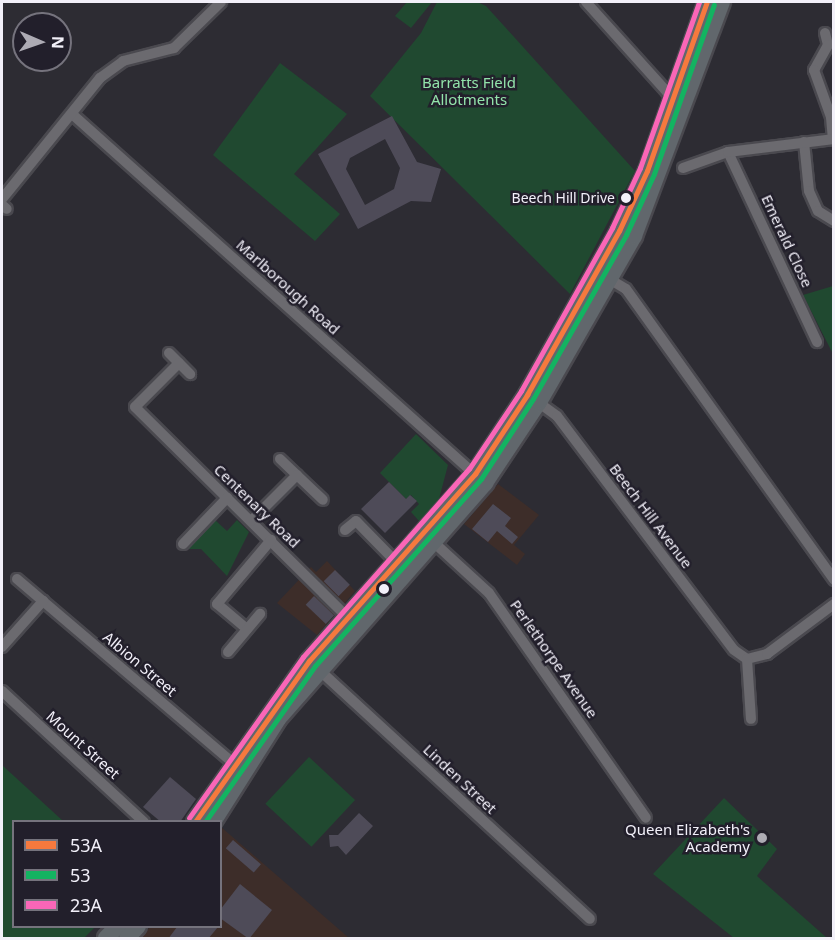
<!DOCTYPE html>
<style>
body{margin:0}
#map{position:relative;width:835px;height:940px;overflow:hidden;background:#2d2c33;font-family:"Noto Sans",sans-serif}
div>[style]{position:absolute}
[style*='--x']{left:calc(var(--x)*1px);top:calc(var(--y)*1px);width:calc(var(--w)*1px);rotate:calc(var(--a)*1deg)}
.commercial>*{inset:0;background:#3d2d29}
.green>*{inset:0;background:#204930;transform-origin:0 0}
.building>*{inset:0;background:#4e4b58;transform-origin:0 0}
.roads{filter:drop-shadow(2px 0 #4a494f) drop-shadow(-2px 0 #4a494f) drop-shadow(0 2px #4a494f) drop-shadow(0 -2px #4a494f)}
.street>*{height:10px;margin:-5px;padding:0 5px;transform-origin:5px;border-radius:5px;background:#6b6a6f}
.primary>*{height:16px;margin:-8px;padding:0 8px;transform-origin:8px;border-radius:8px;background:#61676c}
.bus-1>*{height:4.5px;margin:-2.25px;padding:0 2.25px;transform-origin:2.25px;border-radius:2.25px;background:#f6793e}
.bus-2>*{height:4.5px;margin:-2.25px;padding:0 2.25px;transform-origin:2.25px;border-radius:2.25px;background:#13b361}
.bus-3>*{height:4.5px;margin:-2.25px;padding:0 2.25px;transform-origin:2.25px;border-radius:2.25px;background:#fa66b7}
.dots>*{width:16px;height:16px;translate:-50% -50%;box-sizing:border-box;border:3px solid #221f2b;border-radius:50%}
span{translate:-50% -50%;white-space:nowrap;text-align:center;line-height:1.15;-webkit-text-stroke:5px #221f2b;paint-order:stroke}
.bus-label{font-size:14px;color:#f2f0f9}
.right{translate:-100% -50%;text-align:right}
.park-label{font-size:15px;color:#92e3aa}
.street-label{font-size:15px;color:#f2f0f9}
.poi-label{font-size:15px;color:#f2f0f9}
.frame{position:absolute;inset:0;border:3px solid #f2f0f9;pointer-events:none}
.legend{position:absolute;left:12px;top:820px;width:210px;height:108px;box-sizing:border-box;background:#221f2b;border:2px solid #75737d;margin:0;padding:8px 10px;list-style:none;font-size:18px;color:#f2f0f9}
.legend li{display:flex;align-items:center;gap:12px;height:30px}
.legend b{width:30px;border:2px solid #75737d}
.north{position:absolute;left:12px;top:12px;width:60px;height:60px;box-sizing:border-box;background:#221f2b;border:2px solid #75737d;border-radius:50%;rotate:92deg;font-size:16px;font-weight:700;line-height:24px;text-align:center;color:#f2f0f9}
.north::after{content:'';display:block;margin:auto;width:21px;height:27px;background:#adabb4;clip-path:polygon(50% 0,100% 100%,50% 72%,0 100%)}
</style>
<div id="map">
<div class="commercial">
<div style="clip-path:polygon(498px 484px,539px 515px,514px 545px,525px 554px,517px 565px,464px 524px)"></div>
<div style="clip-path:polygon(327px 561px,355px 591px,317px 635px,277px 603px,311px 567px,316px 572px)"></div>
<div style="clip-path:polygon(221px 827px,349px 938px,139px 938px,150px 927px,220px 926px)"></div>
</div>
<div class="green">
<div style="clip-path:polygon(407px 2px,432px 2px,411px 28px,395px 16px)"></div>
<div style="clip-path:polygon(437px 2px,477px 2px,486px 6px,635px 171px,570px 294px,370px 96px,421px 33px)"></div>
<div style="clip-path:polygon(280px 63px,347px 114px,294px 174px,340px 214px,315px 241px,213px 155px)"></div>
<div style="clip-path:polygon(833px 286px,834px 286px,833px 354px,803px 295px)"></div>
<div style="clip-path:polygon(416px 434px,448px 465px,439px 499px,419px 521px,411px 512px,419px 504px,411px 495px,406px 499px,380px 473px)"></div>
<div style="clip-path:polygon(215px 520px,227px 531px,237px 520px,249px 532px,227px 576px,201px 549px,187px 549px)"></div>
<div style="left:309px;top:757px;width:63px;height:64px;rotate:43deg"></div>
<div style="clip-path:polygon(2px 765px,63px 821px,14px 822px,14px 926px,95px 927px,84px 938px,2px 938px)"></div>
<div style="clip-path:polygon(724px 798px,777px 849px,757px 876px,827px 938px,734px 938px,653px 874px)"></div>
</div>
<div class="building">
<div style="clip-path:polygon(evenodd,392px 116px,417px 162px,441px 169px,431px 202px,411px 201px,358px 229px,318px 154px,392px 116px,385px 139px,400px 168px,394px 189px,365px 205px,346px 169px,350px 158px,385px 139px)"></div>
<div style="clip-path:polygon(389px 482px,406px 499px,410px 495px,417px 501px,385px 533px,361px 509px)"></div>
<div style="clip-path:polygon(493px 504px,511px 518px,505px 526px,518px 537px,512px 544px,497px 531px,488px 542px,472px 529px)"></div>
<div style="left:335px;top:570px;width:21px;height:16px;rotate:45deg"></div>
<div style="left:314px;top:596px;width:28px;height:12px;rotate:44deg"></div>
<div style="clip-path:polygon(170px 777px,196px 799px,180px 822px,161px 822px,143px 807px)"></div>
<div style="clip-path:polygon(359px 813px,373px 826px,346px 855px,338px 846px,330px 847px,329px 835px,338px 835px)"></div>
<div style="left:233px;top:840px;width:37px;height:11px;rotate:41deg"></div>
<div style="clip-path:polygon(240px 884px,272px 910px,249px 939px,220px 918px,220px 910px)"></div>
<div style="clip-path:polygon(177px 927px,218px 927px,208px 939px,168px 939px)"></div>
</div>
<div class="roads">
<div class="street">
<div style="--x:586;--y:2;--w:121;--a:48"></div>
<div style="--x:667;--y:92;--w:13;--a:18"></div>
<div style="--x:825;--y:33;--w:12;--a:76"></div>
<div style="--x:828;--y:45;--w:29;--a:119"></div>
<div style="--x:814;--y:70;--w:50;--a:70.1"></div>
<div style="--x:831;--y:117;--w:22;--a:85"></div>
<div style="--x:72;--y:114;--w:546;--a:41.81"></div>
<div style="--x:804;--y:142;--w:49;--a:84.2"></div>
<div style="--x:809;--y:191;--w:22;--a:66"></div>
<div style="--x:818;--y:211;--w:19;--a:32"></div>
<div style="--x:728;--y:152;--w:210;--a:64.9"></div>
<div style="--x:683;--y:168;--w:48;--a:-19.6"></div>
<div style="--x:728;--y:152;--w:107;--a:-7"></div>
<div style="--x:2;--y:199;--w:156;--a:-51"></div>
<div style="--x:100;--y:78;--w:29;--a:-36"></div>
<div style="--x:123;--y:61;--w:53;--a:-14.3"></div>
<div style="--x:174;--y:48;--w:66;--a:-44.4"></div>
<div style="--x:2;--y:205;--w:6;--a:39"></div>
<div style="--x:606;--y:277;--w:23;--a:31"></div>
<div style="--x:626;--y:289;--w:358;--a:54.4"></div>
<div style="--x:169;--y:353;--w:30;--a:45"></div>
<div style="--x:179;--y:363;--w:62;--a:135"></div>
<div style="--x:135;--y:407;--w:305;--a:44.7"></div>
<div style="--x:535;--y:400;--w:27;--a:36"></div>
<div style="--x:557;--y:416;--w:293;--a:52.9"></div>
<div style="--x:734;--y:650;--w:16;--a:35"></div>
<div style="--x:280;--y:459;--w:59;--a:43.6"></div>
<div style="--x:251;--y:521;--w:65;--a:-45"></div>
<div style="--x:345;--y:530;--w:14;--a:-39"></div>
<div style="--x:356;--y:521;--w:56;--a:45.7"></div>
<div style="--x:429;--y:538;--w:81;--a:42.5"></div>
<div style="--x:489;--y:593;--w:274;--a:55.1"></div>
<div style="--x:183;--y:544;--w:64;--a:-46.3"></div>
<div style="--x:17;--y:579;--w:290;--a:40.4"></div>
<div style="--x:247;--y:629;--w:39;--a:-140"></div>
<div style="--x:217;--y:604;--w:84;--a:-49.8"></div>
<div style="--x:2;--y:647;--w:62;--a:-48.3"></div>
<div style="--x:228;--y:652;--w:50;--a:-49.9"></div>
<div style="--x:747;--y:659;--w:21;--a:-14"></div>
<div style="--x:767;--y:654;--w:84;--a:-36.7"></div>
<div style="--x:747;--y:659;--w:60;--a:86.2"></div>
<div style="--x:316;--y:667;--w:372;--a:42.6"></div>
<div style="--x:2;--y:691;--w:193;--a:42.7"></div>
</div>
<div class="primary">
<div style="--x:195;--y:822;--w:197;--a:-54.7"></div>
<div style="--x:309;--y:661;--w:250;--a:-48.4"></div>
<div style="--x:475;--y:474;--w:95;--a:-56.6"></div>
<div style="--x:527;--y:395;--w:188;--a:-60.7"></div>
<div style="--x:619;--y:231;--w:66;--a:-65"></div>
<div style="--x:647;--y:171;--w:179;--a:-70.5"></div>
<div style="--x:213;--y:822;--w:122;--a:-57.7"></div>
<div style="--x:278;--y:719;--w:314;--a:-48.7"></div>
<div style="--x:485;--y:483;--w:97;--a:-56.3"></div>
<div style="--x:539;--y:402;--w:191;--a:-60.2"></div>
<div style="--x:634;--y:236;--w:250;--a:-69.4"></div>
<div style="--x:106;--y:938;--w:17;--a:-45"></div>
<div style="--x:127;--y:938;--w:16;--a:-47"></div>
</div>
</div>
<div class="bus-1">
<div style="--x:195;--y:822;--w:197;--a:-54.7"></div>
<div style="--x:309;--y:661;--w:250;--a:-48.4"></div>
<div style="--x:475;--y:474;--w:95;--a:-56.6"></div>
<div style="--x:527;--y:395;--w:188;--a:-60.7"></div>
<div style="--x:619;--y:231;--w:66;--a:-65"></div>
<div style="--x:647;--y:171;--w:179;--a:-70.5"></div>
</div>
<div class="bus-2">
<div style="--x:205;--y:822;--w:191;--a:-54.8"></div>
<div style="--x:315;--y:666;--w:250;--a:-48.4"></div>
<div style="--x:481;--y:479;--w:95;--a:-57"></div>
<div style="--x:533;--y:399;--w:189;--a:-60.4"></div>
<div style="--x:626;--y:235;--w:67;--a:-65.3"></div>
<div style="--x:654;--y:174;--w:179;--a:-70.5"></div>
</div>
<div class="bus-3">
<div style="--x:189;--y:818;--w:197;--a:-54.7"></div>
<div style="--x:303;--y:657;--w:251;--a:-48.6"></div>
<div style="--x:469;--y:469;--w:94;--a:-56.3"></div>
<div style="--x:521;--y:391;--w:187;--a:-60.8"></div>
<div style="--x:612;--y:228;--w:66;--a:-65"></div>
<div style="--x:640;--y:168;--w:176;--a:-70.4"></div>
</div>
<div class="dots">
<div style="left:626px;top:198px;background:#f2f0f9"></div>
<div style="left:384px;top:589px;background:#f2f0f9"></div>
<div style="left:762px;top:838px;background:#adabb4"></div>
</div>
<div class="bus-label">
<span class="right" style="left:615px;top:198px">Beech Hill Drive</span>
</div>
<div class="park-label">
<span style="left:469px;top:91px">Barratts Field<br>Allotments</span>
</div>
<div class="street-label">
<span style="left:787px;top:241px;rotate:65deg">Emerald Close</span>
<span style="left:288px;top:287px;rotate:42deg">Marlborough Road</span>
<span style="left:257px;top:506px;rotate:44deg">Centenary Road</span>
<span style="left:651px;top:516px;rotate:53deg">Beech Hill Avenue</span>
<span style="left:554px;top:659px;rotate:55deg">Perlethorpe Avenue</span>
<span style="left:140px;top:664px;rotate:40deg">Albion Street</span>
<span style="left:83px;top:745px;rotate:42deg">Mount Street</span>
<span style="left:460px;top:779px;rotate:43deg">Linden Street</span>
</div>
<div class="poi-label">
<span class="right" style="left:750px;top:838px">Queen Elizabeth's<br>Academy</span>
</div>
<div class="frame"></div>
<ul class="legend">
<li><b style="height:8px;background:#f6793e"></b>53A</li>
<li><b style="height:8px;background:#13b361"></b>53</li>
<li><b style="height:8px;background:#fa66b7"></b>23A</li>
</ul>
<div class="north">N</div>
</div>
